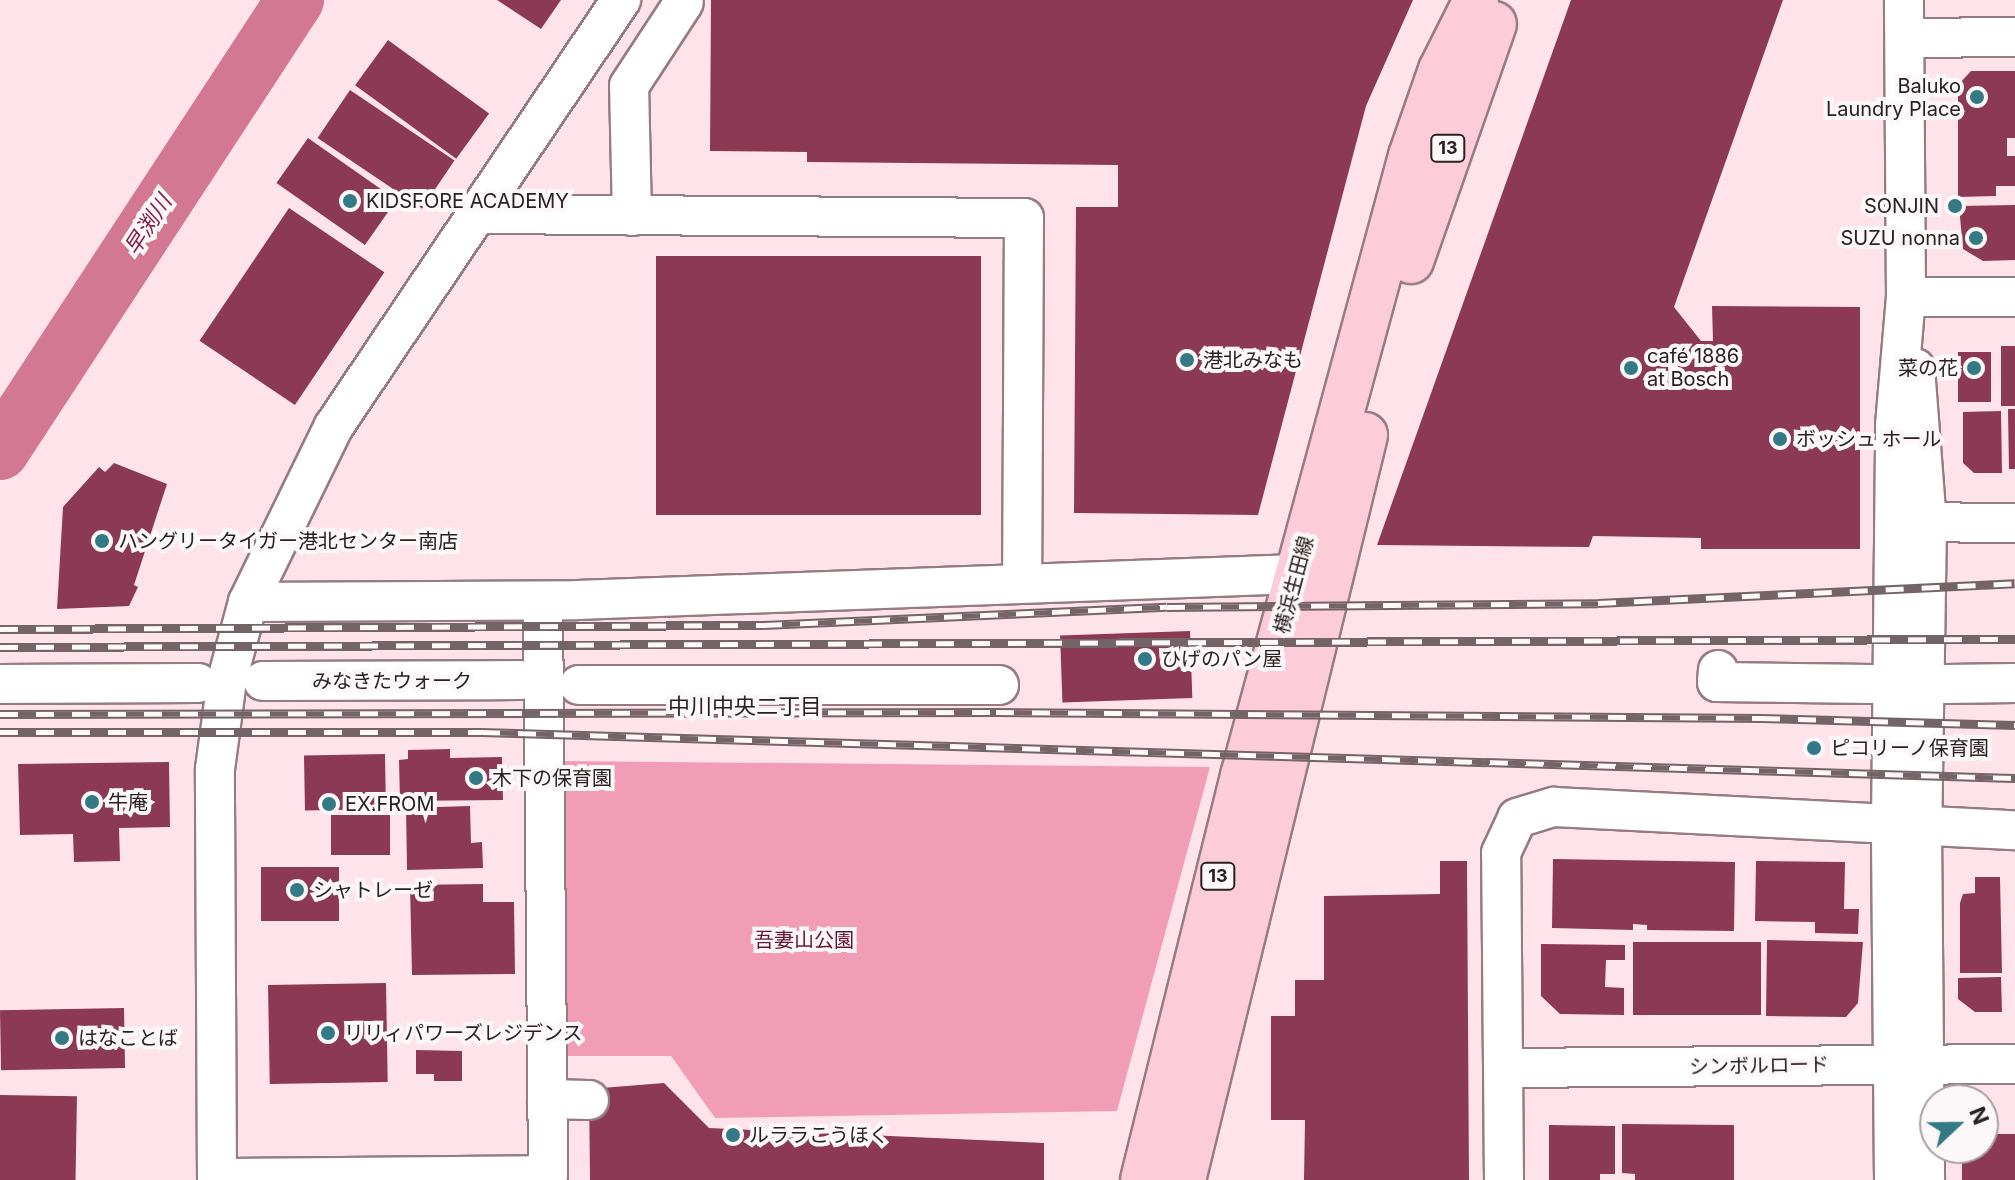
<!DOCTYPE html>
<meta charset="utf-8">
<style>
body{margin:0}
#map{position:relative;width:2015px;height:1180px;overflow:hidden;background:#ffe3ea;font-family:Inter,"Noto Sans JP",sans-serif}
div>[style]{position:absolute}
[style*='--x']{left:calc(var(--x)*1px);top:calc(var(--y)*1px);width:calc(var(--w)*1px);rotate:calc(var(--a)*1deg)}
.green>*{inset:0;background:#f19db5}
.river>*{height:58px;margin:-29px;padding:0 29px;transform-origin:29px;border-radius:29px;background:#d27893}
.building>*{inset:0;background:#8b3954;transform-origin:0 0}
.roads{filter:drop-shadow(2px 0 #957c83) drop-shadow(-2px 0 #957c83) drop-shadow(0 2px #957c83) drop-shadow(0 -2px #957c83)}
.minor>*{height:38px;margin:-19px;padding:0 19px;transform-origin:19px;border-radius:19px;background:#fff}
.major>*{height:44px;margin:-22px;padding:0 22px;transform-origin:22px;border-radius:22px;background:#fdccd9}
.rail>*{height:9px;margin-top:-4.5px;transform-origin:0;background:repeating-linear-gradient(90deg,#fcf7f8 0 18px,#746468 0 36px);box-sizing:border-box;border-block:2px solid #746468}
.dots>*{width:22px;height:22px;translate:-50% -50%;box-sizing:border-box;border:4px solid #fcf7f8;border-radius:50%}
span{translate:-50% -50%;white-space:nowrap;text-align:center;line-height:1.15;-webkit-text-stroke:8px #fcf7f8;paint-order:stroke}
.shield-label span{padding:2px 6px;background:#fcf7f8;border:2px solid;border-radius:6px;-webkit-text-stroke-width:0}
.shield-label{font-size:18px;color:#2a2022;font-weight:700}
.poi-label{font-size:20px;color:#2a2022}
.right{translate:-100% -50%;text-align:right}
.left{translate:0 -50%;text-align:left}
.street-label{font-size:20px;color:#2a2022}
.park-label{font-size:20px;color:#651535}
.water-label{font-size:22px;color:#871c48;font-style:italic}
.neighbourhood-label{font-size:22px;color:#2a2022}
.north{position:absolute;left:1919px;top:1084px;width:80px;height:80px;box-sizing:border-box;background:#fcf7f8;border:2px solid #a8a1a2;border-radius:50%;rotate:68deg;font-size:22px;font-weight:700;line-height:32px;text-align:center;color:#2a2022}
.north::after{content:'';display:block;margin:auto;width:28px;height:36px;background:#337986;clip-path:polygon(50% 0,100% 100%,50% 72%,0 100%)}
</style>
<div id="map">
<div class="green">
<div style="clip-path:polygon(561px 761px,1210px 767px,1117px 1111px,715px 1118px,671px 1056px,566px 1056px)"></div>
</div>
<div class="river">
<div style="--x:0;--y:451;--w:539;--a:-56.81"></div>
</div>
<div class="building">
<div style="clip-path:polygon(497px 0,561px 0,541px 29px)"></div>
<div style="clip-path:polygon(711px 0,1413px 0,1366px 106px,1258px 515px,1074px 513px,1076px 207px,1118px 207px,1118px 165px,807px 162px,807px 152px,710px 151px)"></div>
<div style="clip-path:polygon(1571px 0,1783px 0,1674px 307px,1701px 341px,1713px 341px,1712px 306px,1860px 307px,1860px 549px,1701px 549px,1701px 538px,1593px 536px,1589px 547px,1377px 545px)"></div>
<div style="left:388px;top:40px;width:125px;height:56px;rotate:36deg"></div>
<div style="clip-path:polygon(1971px 71px,2015px 71px,2015px 138px,2007px 138px,2007px 156px,2015px 156px,2015px 186px,1996px 186px,1996px 196px,1958px 197px,1958px 85px)"></div>
<div style="left:350px;top:90px;width:126px;height:58px;rotate:34deg"></div>
<div style="left:308px;top:138px;width:108px;height:55px;rotate:35deg"></div>
<div style="clip-path:polygon(2015px 205px,2015px 260px,1983px 261px,1963px 249px,1959px 206px)"></div>
<div style="left:289px;top:208px;width:115px;height:160px;rotate:34deg"></div>
<div style="left:981px;top:256px;width:259px;height:325px;rotate:90deg"></div>
<div style="left:2001px;top:346px;width:14px;height:60px"></div>
<div style="left:1991px;top:352px;width:50px;height:33px;rotate:90deg"></div>
<div style="clip-path:polygon(2008px 409px,2015px 409px,2015px 469px,2009px 469px)"></div>
<div style="clip-path:polygon(2001px 411px,2002px 473px,1974px 473px,1963px 463px,1963px 412px)"></div>
<div style="clip-path:polygon(114px 463px,167px 484px,134px 585px,138px 587px,129px 606px,57px 609px,63px 507px,99px 467px,105px 472px)"></div>
<div style="left:1190px;top:631px;width:67px;height:130px;rotate:88deg"></div>
<div style="clip-path:polygon(450px 749px,450px 758px,502px 757px,503px 800px,400px 801px,399px 760px,408px 759px,408px 750px)"></div>
<div style="left:385px;top:754px;width:55px;height:81px;rotate:89deg"></div>
<div style="clip-path:polygon(169px 762px,170px 827px,119px 828px,120px 861px,74px 862px,73px 834px,20px 835px,18px 764px)"></div>
<div style="clip-path:polygon(470px 806px,471px 843px,482px 842px,483px 868px,407px 870px,406px 808px)"></div>
<div style="left:331px;top:815px;width:59px;height:40px"></div>
<div style="clip-path:polygon(1553px 859px,1735px 862px,1734px 931px,1647px 930px,1647px 925px,1633px 924px,1633px 930px,1552px 928px)"></div>
<div style="clip-path:polygon(1440px 861px,1467px 861px,1469px 1180px,1304px 1180px,1305px 1120px,1271px 1120px,1271px 1016px,1295px 1016px,1295px 980px,1324px 980px,1324px 896px,1440px 894px)"></div>
<div style="clip-path:polygon(1756px 861px,1845px 862px,1844px 909px,1859px 909px,1858px 934px,1815px 933px,1815px 922px,1755px 921px)"></div>
<div style="left:261px;top:867px;width:78px;height:54px"></div>
<div style="clip-path:polygon(1975px 877px,2000px 877px,2002px 973px,1960px 973px,1960px 903px,1963px 894px,1975px 893px)"></div>
<div style="clip-path:polygon(483px 884px,483px 902px,514px 902px,515px 974px,412px 975px,410px 885px)"></div>
<div style="clip-path:polygon(1767px 940px,1863px 942px,1858px 1003px,1846px 1017px,1766px 1016px)"></div>
<div style="left:1633px;top:942px;width:128px;height:73px"></div>
<div style="clip-path:polygon(1541px 944px,1625px 945px,1625px 960px,1606px 960px,1605px 987px,1624px 988px,1624px 1015px,1560px 1014px,1541px 996px)"></div>
<div style="clip-path:polygon(2001px 977px,2002px 1012px,1975px 1012px,1958px 999px,1958px 978px)"></div>
<div style="left:386px;top:983px;width:99px;height:118px;rotate:89deg"></div>
<div style="left:124px;top:1008px;width:60px;height:124px;rotate:89deg"></div>
<div style="clip-path:polygon(416px 1050px,462px 1051px,462px 1081px,434px 1081px,434px 1074px,416px 1074px)"></div>
<div style="clip-path:polygon(664px 1083px,709px 1128px,1044px 1143px,1044px 1180px,590px 1180px,589px 1089px)"></div>
<div style="left:0;top:1095px;width:77px;height:85px;rotate:1deg"></div>
<div style="clip-path:polygon(1622px 1124px,1734px 1125px,1734px 1180px,1635px 1180px,1635px 1174px,1622px 1173px)"></div>
<div style="clip-path:polygon(1549px 1125px,1615px 1126px,1615px 1174px,1600px 1174px,1600px 1180px,1549px 1180px)"></div>
<div style="clip-path:polygon(1986px 1134px,2015px 1134px,2015px 1180px,1962px 1180px,1962px 1158px,1972px 1148px,1983px 1148px)"></div>
</div>
<div class="roads">
<div class="minor">
<div style="--x:1905;--y:38;--w:110;--a:-0.5"></div>
<div style="--x:477;--y:214;--w:547;--a:0.42"></div>
<div style="--x:1024;--y:218;--w:364;--a:90.3"></div>
<div style="--x:632;--y:216;--w:130;--a:-91.3"></div>
<div style="--x:629;--y:86;--w:100;--a:-56.8"></div>
<div style="--x:1906;--y:297;--w:109;--a:0"></div>
<div style="--x:1915;--y:368;--w:155;--a:85.6"></div>
<div style="--x:1927;--y:523;--w:305;--a:90.9"></div>
<div style="--x:1922;--y:828;--w:352;--a:89.5"></div>
<div style="--x:1902;--y:522;--w:113;--a:0.5"></div>
<div style="--x:248;--y:602;--w:329;--a:-0.3"></div>
<div style="--x:577;--y:600;--w:748;--a:-2.07"></div>
<div style="--x:1718;--y:670;--w:12;--a:95"></div>
<div style="--x:1717;--y:682;--w:155;--a:0.7"></div>
<div style="--x:263;--y:681;--w:257;--a:-0.2"></div>
<div style="--x:0;--y:684;--w:198;--a:-0.3"></div>
<div style="--x:1946;--y:684;--w:69;--a:-0.8"></div>
<div style="--x:579;--y:685;--w:420;--a:0"></div>
<div style="--x:1504;--y:1068;--w:511;--a:-0.45"></div>
<div style="--x:547;--y:1099;--w:42;--a:1.4"></div>
<div style="--x:217;--y:1178;--w:331;--a:-0.5"></div>
<div style="--x:548;--y:1175;--w:574;--a:-90.5"></div>
<div style="--x:217;--y:1180;--w:411;--a:-90.3"></div>
<div style="--x:215;--y:769;--w:90;--a:-82.3"></div>
<div style="--x:227;--y:680;--w:81;--a:-74.9"></div>
<div style="--x:248;--y:602;--w:196;--a:-64"></div>
<div style="--x:334;--y:426;--w:514;--a:-56.03"></div>
<div style="--x:1504;--y:1180;--w:327;--a:-90.5"></div>
<div style="--x:1501;--y:853;--w:38;--a:-65"></div>
<div style="--x:1517;--y:818;--w:39;--a:-17"></div>
<div style="--x:1554;--y:807;--w:462;--a:2.9"></div>
<div style="--x:1894;--y:1180;--w:353;--a:-90.5"></div>
<div style="--x:1891;--y:827;--w:402;--a:-89.4"></div>
<div style="--x:1895;--y:425;--w:128;--a:-85.1"></div>
<div style="--x:1906;--y:297;--w:297;--a:-90.4"></div>
</div>
<div class="major">
<div style="--x:1411;--y:261;--w:251;--a:-70.7"></div>
<div style="--x:1143;--y:1180;--w:416;--a:-76.1"></div>
<div style="--x:1243;--y:776;--w:642;--a:-74.84"></div>
<div style="--x:1411;--y:156;--w:91;--a:-70.8"></div>
<div style="--x:1441;--y:70;--w:78;--a:-63.4"></div>
<div style="--x:1183;--y:1180;--w:767;--a:-76.27"></div>
</div>
</div>
<div class="rail">
<div style="--x:0;--y:629;--w:764;--a:-0.3"></div>
<div style="--x:764;--y:625;--w:403;--a:-2.6"></div>
<div style="--x:1167;--y:607;--w:431;--a:-0.5"></div>
<div style="--x:1598;--y:603;--w:417;--a:-2.7"></div>
<div style="--x:0;--y:647;--w:2015;--a:-0.23"></div>
<div style="--x:0;--y:714;--w:996;--a:-0.12"></div>
<div style="--x:996;--y:712;--w:766;--a:0.45"></div>
<div style="--x:1762;--y:718;--w:253;--a:1.6"></div>
<div style="--x:0;--y:732;--w:482;--a:0"></div>
<div style="--x:482;--y:732;--w:1534;--a:1.72"></div>
</div>
<div class="dots">
<div style="left:1977px;top:97px;background:#337986"></div>
<div style="left:350px;top:201px;background:#337986"></div>
<div style="left:1955px;top:206px;background:#337986"></div>
<div style="left:1976px;top:238px;background:#337986"></div>
<div style="left:1187px;top:360px;background:#337986"></div>
<div style="left:1631px;top:368px;background:#337986"></div>
<div style="left:1974px;top:368px;background:#337986"></div>
<div style="left:1780px;top:439px;background:#337986"></div>
<div style="left:102px;top:541px;background:#337986"></div>
<div style="left:1145px;top:659px;background:#337986"></div>
<div style="left:1814px;top:748px;background:#337986"></div>
<div style="left:476px;top:778px;background:#337986"></div>
<div style="left:92px;top:802px;background:#337986"></div>
<div style="left:329px;top:804px;background:#337986"></div>
<div style="left:297px;top:890px;background:#337986"></div>
<div style="left:328px;top:1033px;background:#337986"></div>
<div style="left:62px;top:1038px;background:#337986"></div>
<div style="left:733px;top:1135px;background:#337986"></div>
</div>
<div class="shield-label">
<span style="left:1448px;top:148px">13</span>
<span style="left:1218px;top:876px">13</span>
</div>
<div class="poi-label">
<span class="right" style="left:1961px;top:98px">Baluko<br>Laundry Place</span>
<span class="left" style="left:366px;top:201px">KIDSFORE ACADEMY</span>
<span class="right" style="left:1939px;top:206px">SONJIN</span>
<span class="right" style="left:1960px;top:238px">SUZU nonna</span>
<span class="left" style="left:1647px;top:368px">café 1886<br>at Bosch</span>
<span class="left" style="left:1203px;top:360px">港北みなも</span>
<span class="right" style="left:1958px;top:368px">菜の花</span>
<span class="left" style="left:1796px;top:439px">ボッシュ ホール</span>
<span class="left" style="left:118px;top:541px">ハングリータイガー港北センター南店</span>
<span class="left" style="left:1161px;top:659px">ひげのパン屋</span>
<span class="left" style="left:1830px;top:748px">ピコリーノ保育園</span>
<span class="left" style="left:492px;top:778px">木下の保育園</span>
<span class="left" style="left:108px;top:802px">牛庵</span>
<span class="left" style="left:345px;top:804px">EX.FROM</span>
<span class="left" style="left:313px;top:890px">シャトレーゼ</span>
<span class="left" style="left:344px;top:1033px">リリィパワーズレジデンス</span>
<span class="left" style="left:78px;top:1038px">はなことば</span>
<span class="left" style="left:749px;top:1135px">ルララこうほく</span>
</div>
<div class="street-label">
<span style="left:1294px;top:585px;rotate:-75deg">横浜生田線</span>
<span style="left:392px;top:681px">みなきたウォーク</span>
<span style="left:1759px;top:1066px;rotate:-1deg">シンボルロード</span>
</div>
<div class="park-label">
<span style="left:804px;top:940px">吾妻山公園</span>
</div>
<div class="water-label">
<span style="left:148px;top:225px;rotate:-57deg">早渕川</span>
</div>
<div class="neighbourhood-label">
<span style="left:745px;top:707px">中川中央二丁目</span>
</div>
<div class="north">N</div>
</div>
